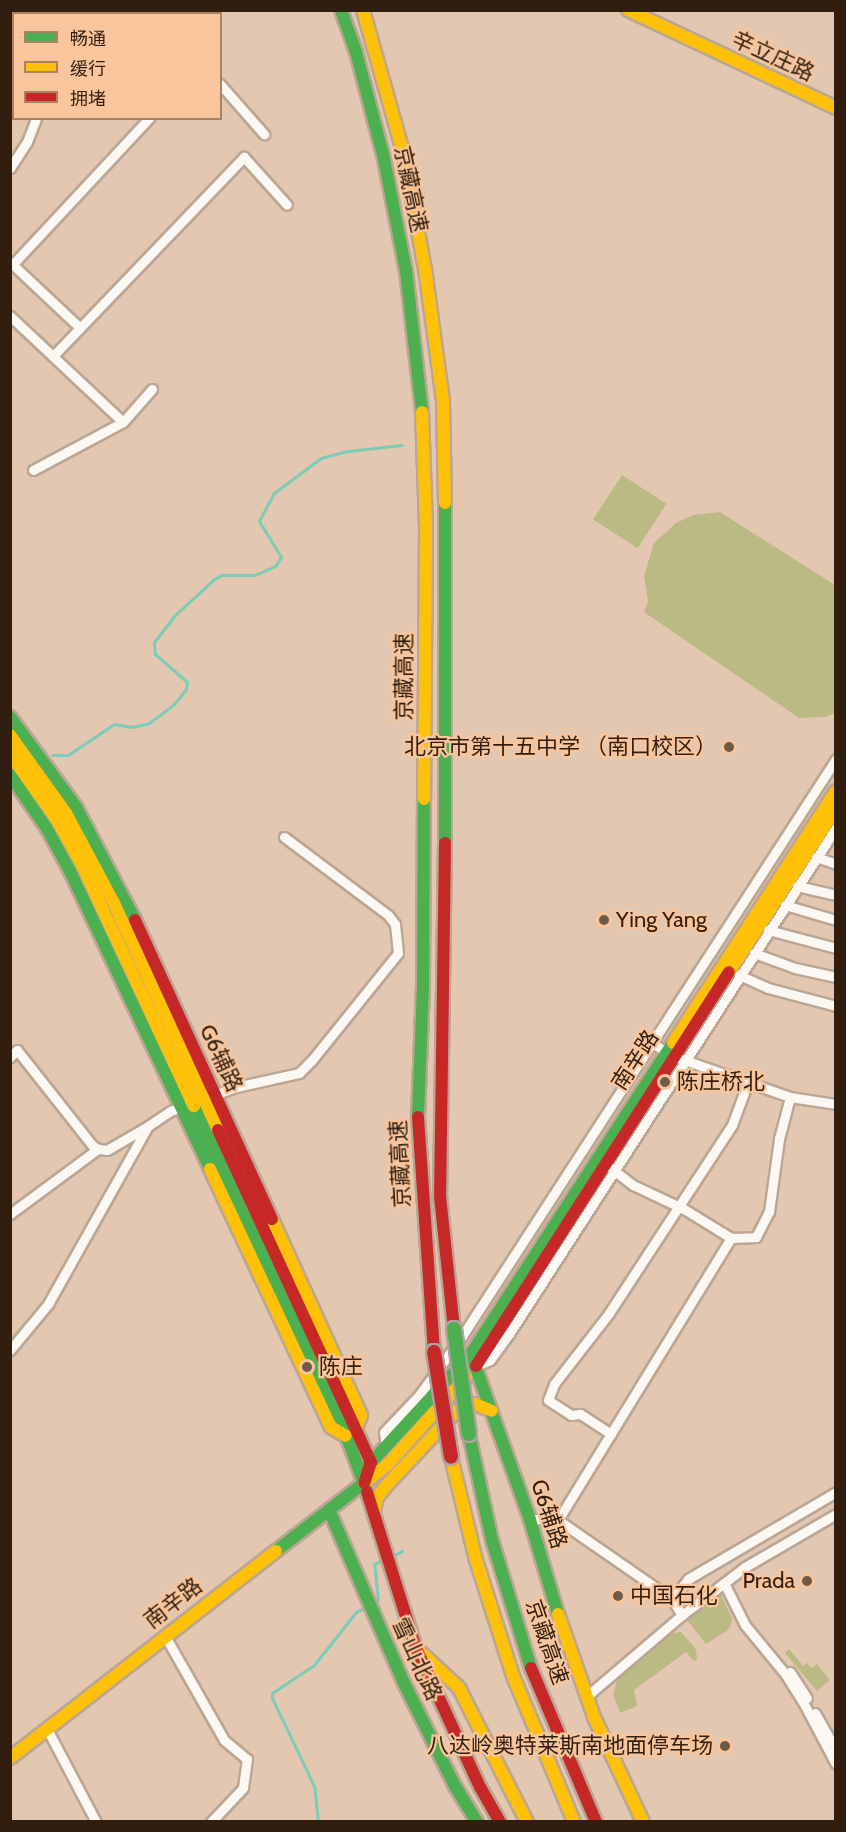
<!DOCTYPE html>
<meta charset="utf-8">
<style>
body{margin:0}
#map{position:relative;width:846px;height:1832px;overflow:hidden;background:#e3c7b1;font-family:Cabin,"Noto Sans SC",sans-serif}
div>[style]{position:absolute}
[style*='--x']{left:calc(var(--x)*1px);top:calc(var(--y)*1px);width:calc(var(--w)*1px);rotate:calc(var(--a)*1deg)}
.green>*{inset:0;background:#bcba84;transform-origin:0 0}
.stream>*{height:3px;margin:-1.5px;padding:0 1.5px;transform-origin:1.5px;border-radius:1.5px;background:#7cccb7}
.roads{filter:drop-shadow(2px 0 #bba694) drop-shadow(-2px 0 #bba694) drop-shadow(0 2px #bba694) drop-shadow(0 -2px #bba694)}
.street>*{height:9px;margin:-4.5px;padding:0 4.5px;transform-origin:4.5px;border-radius:4.5px;background:#fbf7f3}
.fast>*{height:12px;margin:-6px;padding:0 6px;transform-origin:6px;border-radius:6px;background:#4caf50}
.slow>*{height:12px;margin:-6px;padding:0 6px;transform-origin:6px;border-radius:6px;background:#ffc107}
.jam>*{height:12px;margin:-6px;padding:0 6px;transform-origin:6px;border-radius:6px;background:#c62828}
.bridges{filter:drop-shadow(2px 0 #b2a19e) drop-shadow(-2px 0 #b2a19e) drop-shadow(0 2px #b2a19e) drop-shadow(0 -2px #b2a19e)}
.fast-bridge>*{height:14px;margin:-7px;padding:0 7px;transform-origin:7px;border-radius:7px;background:#4caf50}
.jam-bridge>*{height:14px;margin:-7px;padding:0 7px;transform-origin:7px;border-radius:7px;background:#c62828}
.dots>*{width:16px;height:16px;translate:-50% -50%;box-sizing:border-box;border:3px solid #f8c59c;border-radius:50%}
span{translate:-50% -50%;white-space:nowrap;text-align:center;line-height:1.15;-webkit-text-stroke:4.5px #f8c59c;paint-order:stroke}
.street-label{font-size:22px;color:#311e0e}
.poi-label{font-size:22px;color:#311e0e}
.right{translate:-100% -50%;text-align:right}
.left{translate:0 -50%;text-align:left}
.frame{position:absolute;inset:0;border:12px solid #311e0e;pointer-events:none}
.legend{position:absolute;left:12px;top:12px;width:210px;height:108px;box-sizing:border-box;background:#f8c59c;border:2px solid #a88263;margin:0;padding:8px 10px;list-style:none;font-size:18px;color:#311e0e}
.legend li{display:flex;align-items:center;gap:12px;height:30px}
.legend b{width:30px;border:2px solid #a88263}
</style>
<div id="map">
<div class="green">
<div style="left:622px;top:475px;width:53px;height:53px;rotate:33deg"></div>
<div style="clip-path:polygon(720px 512px,835px 585px,835px 713px,825px 717px,799px 718px,644px 612px,648px 602px,644px 576px,654px 543px,676px 523px,693px 515px)"></div>
<div style="clip-path:polygon(720px 1593px,732px 1618px,731px 1625px,728px 1630px,706px 1644px,687px 1620px)"></div>
<div style="clip-path:polygon(681px 1632px,696px 1649px,697px 1659px,694px 1661px,686px 1652px,634px 1690px,637px 1706px,620px 1713px,613px 1694px,618px 1678px,673px 1633px)"></div>
<div style="clip-path:polygon(789px 1649px,803px 1666px,807px 1663px,812px 1668px,817px 1664px,830px 1680px,817px 1691px,785px 1653px)"></div>
</div>
<div class="stream">
<div style="--x:52;--y:755;--w:16;--a:0"></div>
<div style="--x:68;--y:755;--w:55;--a:-34"></div>
<div style="--x:114;--y:724;--w:19;--a:9"></div>
<div style="--x:133;--y:727;--w:16;--a:-14"></div>
<div style="--x:149;--y:723;--w:31;--a:-37"></div>
<div style="--x:174;--y:704;--w:19;--a:-51"></div>
<div style="--x:186;--y:689;--w:7;--a:-82"></div>
<div style="--x:187;--y:682;--w:43;--a:-138.8"></div>
<div style="--x:155;--y:654;--w:12;--a:-95"></div>
<div style="--x:154;--y:642;--w:33;--a:-52"></div>
<div style="--x:174;--y:616;--w:53;--a:-42.7"></div>
<div style="--x:213;--y:580;--w:9;--a:-32"></div>
<div style="--x:221;--y:575;--w:34;--a:0"></div>
<div style="--x:255;--y:575;--w:22;--a:-24"></div>
<div style="--x:275;--y:566;--w:11;--a:-56"></div>
<div style="--x:281;--y:557;--w:42;--a:-121.4"></div>
<div style="--x:259;--y:521;--w:32;--a:-62"></div>
<div style="--x:274;--y:493;--w:59;--a:-36.7"></div>
<div style="--x:321;--y:458;--w:28;--a:-15"></div>
<div style="--x:348;--y:451;--w:54;--a:-6.3"></div>
<div style="--x:396;--y:1554;--w:7;--a:-27"></div>
<div style="--x:378;--y:1600;--w:36;--a:-96"></div>
<div style="--x:374;--y:1564;--w:7;--a:-27"></div>
<div style="--x:318;--y:1822;--w:36;--a:-96"></div>
<div style="--x:314;--y:1786;--w:98;--a:-115.5"></div>
<div style="--x:272;--y:1698;--w:5;--a:-90"></div>
<div style="--x:272;--y:1693;--w:50;--a:-33.7"></div>
<div style="--x:314;--y:1665;--w:68;--a:-51.6"></div>
<div style="--x:356;--y:1612;--w:7;--a:-27"></div>
</div>
<div class="roads">
<div class="street">
<div style="--x:171;--y:10;--w:4;--a:90"></div>
<div style="--x:104;--y:14;--w:4;--a:-63"></div>
<div style="--x:10;--y:39;--w:11;--a:68"></div>
<div style="--x:220;--y:84;--w:67;--a:48.7"></div>
<div style="--x:10;--y:168;--w:31;--a:-57"></div>
<div style="--x:27;--y:142;--w:26;--a:-69"></div>
<div style="--x:10;--y:262;--w:96;--a:43.3"></div>
<div style="--x:13;--y:264;--w:200;--a:-47"></div>
<div style="--x:10;--y:316;--w:155;--a:43.2"></div>
<div style="--x:123;--y:422;--w:44;--a:-48.7"></div>
<div style="--x:53;--y:356;--w:276;--a:-46.2"></div>
<div style="--x:244;--y:157;--w:64;--a:48.1"></div>
<div style="--x:33;--y:470;--w:102;--a:-28.1"></div>
<div style="--x:816;--y:857;--w:21;--a:19"></div>
<div style="--x:797;--y:886;--w:40;--a:13"></div>
<div style="--x:785;--y:905;--w:53;--a:16.4"></div>
<div style="--x:768;--y:930;--w:70;--a:14.8"></div>
<div style="--x:754;--y:953;--w:44;--a:20.1"></div>
<div style="--x:795;--y:968;--w:42;--a:12.4"></div>
<div style="--x:739;--y:975;--w:32;--a:24"></div>
<div style="--x:768;--y:988;--w:70;--a:14.8"></div>
<div style="--x:652;--y:1043;--w:25;--a:32"></div>
<div style="--x:673;--y:1056;--w:124;--a:19.3"></div>
<div style="--x:790;--y:1097;--w:47;--a:8.7"></div>
<div style="--x:10;--y:1057;--w:10;--a:-45"></div>
<div style="--x:17;--y:1050;--w:121;--a:51.7"></div>
<div style="--x:92;--y:1145;--w:7;--a:34"></div>
<div style="--x:98;--y:1149;--w:9;--a:6"></div>
<div style="--x:107;--y:1150;--w:48;--a:-30.3"></div>
<div style="--x:211;--y:1096;--w:27;--a:-20"></div>
<div style="--x:236;--y:1087;--w:65;--a:-12.5"></div>
<div style="--x:299;--y:1073;--w:18;--a:-45"></div>
<div style="--x:312;--y:1060;--w:137;--a:-51.2"></div>
<div style="--x:398;--y:953;--w:29;--a:-96"></div>
<div style="--x:395;--y:924;--w:11;--a:-128"></div>
<div style="--x:388;--y:915;--w:130;--a:-143.1"></div>
<div style="--x:611;--y:1168;--w:28;--a:38"></div>
<div style="--x:633;--y:1185;--w:56;--a:25.2"></div>
<div style="--x:684;--y:1209;--w:55;--a:31.7"></div>
<div style="--x:10;--y:1214;--w:109;--a:-36.5"></div>
<div style="--x:10;--y:1350;--w:60;--a:-50.4"></div>
<div style="--x:48;--y:1304;--w:204;--a:-60.7"></div>
<div style="--x:148;--y:1126;--w:27;--a:-34"></div>
<div style="--x:170;--y:1111;--w:18;--a:-19"></div>
<div style="--x:476;--y:1366;--w:15;--a:-23"></div>
<div style="--x:490;--y:1360;--w:32;--a:-54"></div>
<div style="--x:509;--y:1334;--w:602;--a:-57.13"></div>
<div style="--x:611;--y:1434;--w:37;--a:-147"></div>
<div style="--x:580;--y:1414;--w:9;--a:174"></div>
<div style="--x:571;--y:1415;--w:27;--a:-147"></div>
<div style="--x:548;--y:1400;--w:17;--a:-69"></div>
<div style="--x:554;--y:1384;--w:90;--a:-52.2"></div>
<div style="--x:609;--y:1313;--w:225;--a:-56.8"></div>
<div style="--x:732;--y:1125;--w:46;--a:-69.6"></div>
<div style="--x:386;--y:1446;--w:14;--a:-98"></div>
<div style="--x:384;--y:1432;--w:52;--a:-46.5"></div>
<div style="--x:420;--y:1394;--w:72;--a:-54.1"></div>
<div style="--x:462;--y:1336;--w:688;--a:-57.05"></div>
<div style="--x:530;--y:1520;--w:17;--a:-7"></div>
<div style="--x:547;--y:1518;--w:11;--a:10"></div>
<div style="--x:558;--y:1520;--w:139;--a:34.7"></div>
<div style="--x:672;--y:1599;--w:19;--a:58"></div>
<div style="--x:558;--y:1520;--w:331;--a:-58.5"></div>
<div style="--x:731;--y:1238;--w:25;--a:-2"></div>
<div style="--x:756;--y:1237;--w:28;--a:-63"></div>
<div style="--x:769;--y:1212;--w:74;--a:-82.2"></div>
<div style="--x:779;--y:1139;--w:43;--a:-75.3"></div>
<div style="--x:724;--y:1583;--w:47;--a:63.4"></div>
<div style="--x:745;--y:1625;--w:65;--a:50.6"></div>
<div style="--x:786;--y:1675;--w:32;--a:58"></div>
<div style="--x:803;--y:1702;--w:70;--a:62"></div>
<div style="--x:672;--y:1599;--w:26;--a:-51"></div>
<div style="--x:688;--y:1579;--w:172;--a:-30.4"></div>
<div style="--x:165;--y:1636;--w:120;--a:60.4"></div>
<div style="--x:224;--y:1740;--w:30;--a:40"></div>
<div style="--x:247;--y:1759;--w:29;--a:98"></div>
<div style="--x:243;--y:1788;--w:47;--a:133.3"></div>
<div style="--x:790;--y:1672;--w:31;--a:57"></div>
<div style="--x:587;--y:1696;--w:125;--a:-40.5"></div>
<div style="--x:682;--y:1615;--w:79;--a:-37.3"></div>
<div style="--x:745;--y:1567;--w:105;--a:-30.2"></div>
<div style="--x:815;--y:1713;--w:43;--a:60.4"></div>
<div style="--x:47;--y:1729;--w:105;--a:62.2"></div>
</div>
<div class="fast">
<div style="--x:341;--y:10;--w:45;--a:70.3"></div>
<div style="--x:356;--y:52;--w:111;--a:75.3"></div>
<div style="--x:384;--y:159;--w:114;--a:78.9"></div>
<div style="--x:406;--y:271;--w:142;--a:83.5"></div>
<div style="--x:10;--y:717;--w:112;--a:53.7"></div>
<div style="--x:76;--y:807;--w:127;--a:62.4"></div>
<div style="--x:10;--y:775;--w:63;--a:55.3"></div>
<div style="--x:46;--y:827;--w:50;--a:61.4"></div>
<div style="--x:70;--y:871;--w:329;--a:64.8"></div>
<div style="--x:445;--y:843;--w:340;--a:-90"></div>
<div style="--x:194;--y:1106;--w:373;--a:65.3"></div>
<div style="--x:350;--y:1445;--w:50;--a:70.1"></div>
<div style="--x:418;--y:1117;--w:132;--a:-87.8"></div>
<div style="--x:423;--y:985;--w:186;--a:-89.7"></div>
<div style="--x:471;--y:1354;--w:371;--a:-57"></div>
<div style="--x:469;--y:1434;--w:108;--a:77.8"></div>
<div style="--x:492;--y:1540;--w:134;--a:73.1"></div>
<div style="--x:367;--y:1467;--w:154;--a:-47.4"></div>
<div style="--x:471;--y:1354;--w:176;--a:70.4"></div>
<div style="--x:530;--y:1520;--w:98;--a:73.4"></div>
<div style="--x:329;--y:1510;--w:189;--a:66.6"></div>
<div style="--x:404;--y:1683;--w:115;--a:63.7"></div>
<div style="--x:455;--y:1786;--w:42;--a:58.6"></div>
<div style="--x:276;--y:1551;--w:111;--a:-37.7"></div>
</div>
<div class="slow">
<div style="--x:363;--y:10;--w:151;--a:74.2"></div>
<div style="--x:404;--y:155;--w:116;--a:79.6"></div>
<div style="--x:425;--y:269;--w:132;--a:82.2"></div>
<div style="--x:443;--y:400;--w:103;--a:88.9"></div>
<div style="--x:628;--y:10;--w:230;--a:25.2"></div>
<div style="--x:48;--y:14;--w:4;--a:-63"></div>
<div style="--x:10;--y:69;--w:6;--a:-45"></div>
<div style="--x:422;--y:412;--w:114;--a:88"></div>
<div style="--x:426;--y:526;--w:273;--a:90.4"></div>
<div style="--x:10;--y:735;--w:96;--a:54.3"></div>
<div style="--x:66;--y:813;--w:102;--a:61.9"></div>
<div style="--x:114;--y:903;--w:250;--a:65.4"></div>
<div style="--x:10;--y:754;--w:81;--a:54.5"></div>
<div style="--x:57;--y:820;--w:51;--a:60.9"></div>
<div style="--x:82;--y:865;--w:266;--a:65.1"></div>
<div style="--x:729;--y:972;--w:195;--a:-56.7"></div>
<div style="--x:673;--y:1043;--w:300;--a:-57.1"></div>
<div style="--x:210;--y:1169;--w:285;--a:64.9"></div>
<div style="--x:331;--y:1427;--w:17;--a:31"></div>
<div style="--x:272;--y:1219;--w:215;--a:65.6"></div>
<div style="--x:361;--y:1415;--w:17;--a:111"></div>
<div style="--x:451;--y:1457;--w:106;--a:76.4"></div>
<div style="--x:476;--y:1560;--w:122;--a:72.3"></div>
<div style="--x:513;--y:1676;--w:158;--a:67.3"></div>
<div style="--x:364;--y:1483;--w:31;--a:-38"></div>
<div style="--x:388;--y:1464;--w:117;--a:-48.1"></div>
<div style="--x:374;--y:1512;--w:13;--a:-81"></div>
<div style="--x:376;--y:1499;--w:15;--a:-53"></div>
<div style="--x:385;--y:1487;--w:104;--a:-46.9"></div>
<div style="--x:456;--y:1411;--w:20;--a:-20"></div>
<div style="--x:475;--y:1404;--w:18;--a:22"></div>
<div style="--x:558;--y:1614;--w:109;--a:70.7"></div>
<div style="--x:594;--y:1717;--w:116;--a:65"></div>
<div style="--x:416;--y:1648;--w:59;--a:42.9"></div>
<div style="--x:459;--y:1688;--w:150;--a:63.1"></div>
<div style="--x:10;--y:1758;--w:337;--a:-37.9"></div>
</div>
<div class="jam">
<div style="--x:445;--y:843;--w:353;--a:90.8"></div>
<div style="--x:440;--y:1196;--w:134;--a:84"></div>
<div style="--x:135;--y:920;--w:329;--a:65.4"></div>
<div style="--x:418;--y:1117;--w:236;--a:86.1"></div>
<div style="--x:218;--y:1130;--w:366;--a:65.3"></div>
<div style="--x:371;--y:1462;--w:22;--a:108"></div>
<div style="--x:476;--y:1366;--w:468;--a:-57.3"></div>
<div style="--x:367;--y:1492;--w:164;--a:72.6"></div>
<div style="--x:416;--y:1648;--w:153;--a:65.3"></div>
<div style="--x:480;--y:1787;--w:40;--a:60.3"></div>
<div style="--x:531;--y:1668;--w:167;--a:67.1"></div>
</div>
</div>
<div class="bridges">
<div class="fast-bridge">
<div style="--x:454;--y:1329;--w:106;--a:81.9"></div>
</div>
<div class="jam-bridge">
<div style="--x:434;--y:1352;--w:106;--a:80.8"></div>
</div>
</div>
<div class="dots">
<div style="left:729px;top:747px;background:#6f5947"></div>
<div style="left:604px;top:920px;background:#6f5947"></div>
<div style="left:665px;top:1082px;background:#6f5947"></div>
<div style="left:307px;top:1367px;background:#6f5947"></div>
<div style="left:807px;top:1581px;background:#6f5947"></div>
<div style="left:618px;top:1596px;background:#6f5947"></div>
<div style="left:725px;top:1746px;background:#6f5947"></div>
</div>
<div class="street-label">
<span style="left:773px;top:56px;rotate:25deg">辛立庄路</span>
<span style="left:411px;top:189px;rotate:78deg">京藏高速</span>
<span style="left:404px;top:677px;rotate:-90deg">京藏高速</span>
<span style="left:221px;top:1058px;rotate:65deg">G6辅路</span>
<span style="left:635px;top:1060px;rotate:-57deg">南辛路</span>
<span style="left:400px;top:1164px;rotate:-93deg">京藏高速</span>
<span style="left:549px;top:1514px;rotate:72deg">G6辅路</span>
<span style="left:173px;top:1603px;rotate:-38deg">南辛路</span>
<span style="left:547px;top:1642px;rotate:71deg">京藏高速</span>
<span style="left:417px;top:1659px;rotate:65deg">雪山北路</span>
</div>
<div class="poi-label">
<span class="right" style="left:717px;top:747px">北京市第十五中学 （南口校区）</span>
<span class="left" style="left:616px;top:920px">Ying Yang</span>
<span class="left" style="left:677px;top:1082px">陈庄桥北</span>
<span class="left" style="left:319px;top:1367px">陈庄</span>
<span class="right" style="left:795px;top:1581px">Prada</span>
<span class="left" style="left:630px;top:1596px">中国石化</span>
<span class="right" style="left:713px;top:1746px">八达岭奥特莱斯南地面停车场</span>
</div>
<div class="frame"></div>
<ul class="legend">
<li><b style="height:8px;background:#4caf50"></b>畅通</li>
<li><b style="height:8px;background:#ffc107"></b>缓行</li>
<li><b style="height:8px;background:#c62828"></b>拥堵</li>
</ul>
</div>
